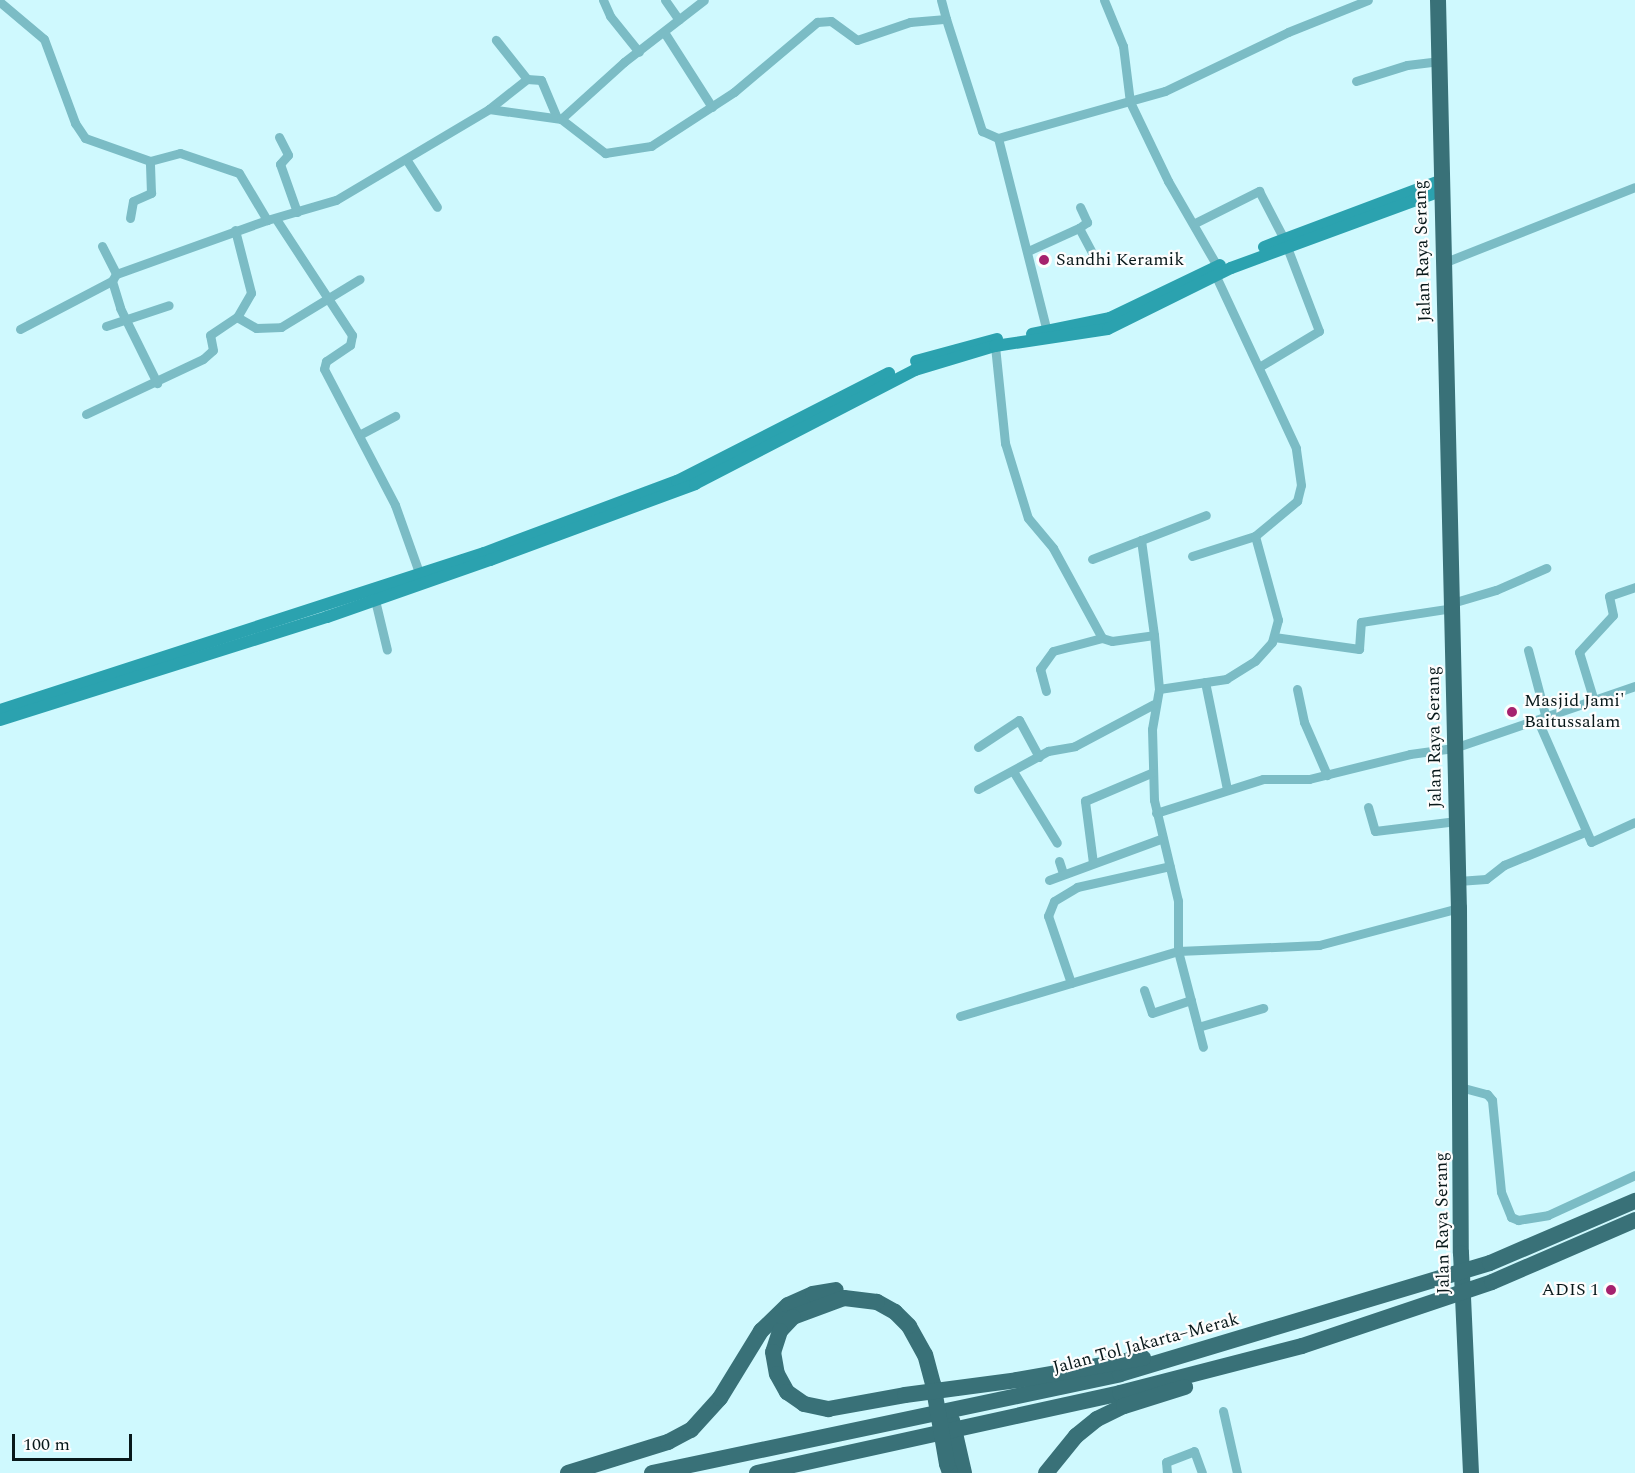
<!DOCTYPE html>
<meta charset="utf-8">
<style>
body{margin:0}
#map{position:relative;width:1635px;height:1473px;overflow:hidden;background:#cff9fe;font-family:Spectral,serif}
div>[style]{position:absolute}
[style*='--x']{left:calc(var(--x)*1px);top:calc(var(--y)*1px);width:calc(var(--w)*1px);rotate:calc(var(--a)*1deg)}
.street>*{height:9px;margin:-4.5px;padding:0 4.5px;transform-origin:4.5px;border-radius:4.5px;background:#7bbcc5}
.secondary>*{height:12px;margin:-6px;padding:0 6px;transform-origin:6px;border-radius:6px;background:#2ba2af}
.highway>*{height:16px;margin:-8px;padding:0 8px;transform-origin:8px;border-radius:8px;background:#397178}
.dots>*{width:16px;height:16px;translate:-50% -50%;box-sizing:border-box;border:3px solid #fdfdfd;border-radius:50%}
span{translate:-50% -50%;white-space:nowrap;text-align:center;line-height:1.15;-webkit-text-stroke:4.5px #fdfdfd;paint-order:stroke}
.street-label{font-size:18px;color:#08181a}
.poi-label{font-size:18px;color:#08181a}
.left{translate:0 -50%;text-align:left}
.right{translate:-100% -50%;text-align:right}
.scale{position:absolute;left:12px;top:1434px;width:120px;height:27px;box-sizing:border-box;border:3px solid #08181a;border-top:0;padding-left:8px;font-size:18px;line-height:21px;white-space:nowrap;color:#08181a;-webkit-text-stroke:4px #fdfdfd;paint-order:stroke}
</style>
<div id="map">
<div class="street">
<div style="--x:603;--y:0;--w:17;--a:66"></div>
<div style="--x:610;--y:16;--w:46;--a:51.1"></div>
<div style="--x:665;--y:0;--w:24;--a:55"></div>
<div style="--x:941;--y:0;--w:20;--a:75"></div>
<div style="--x:1104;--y:0;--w:50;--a:67.6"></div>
<div style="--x:1123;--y:46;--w:56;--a:82.9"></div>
<div style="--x:1130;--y:102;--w:88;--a:64.3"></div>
<div style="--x:1168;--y:181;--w:98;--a:60"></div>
<div style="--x:0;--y:2;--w:57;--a:40.1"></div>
<div style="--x:44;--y:39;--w:90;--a:69.7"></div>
<div style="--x:75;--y:123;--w:18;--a:56"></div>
<div style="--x:85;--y:138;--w:69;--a:19.5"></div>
<div style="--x:150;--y:161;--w:31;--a:-15"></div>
<div style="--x:180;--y:153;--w:62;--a:18.7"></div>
<div style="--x:239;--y:173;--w:55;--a:59.2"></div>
<div style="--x:267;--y:220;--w:160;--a:160.3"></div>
<div style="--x:116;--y:274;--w:8;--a:120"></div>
<div style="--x:112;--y:281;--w:28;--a:73"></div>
<div style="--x:120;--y:308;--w:84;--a:63.7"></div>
<div style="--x:664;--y:32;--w:89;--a:57.4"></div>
<div style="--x:527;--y:79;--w:14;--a:4"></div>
<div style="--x:541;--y:80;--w:41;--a:67.2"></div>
<div style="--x:1356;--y:81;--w:53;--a:-17.4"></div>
<div style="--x:1407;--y:65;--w:31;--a:-7"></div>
<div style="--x:489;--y:109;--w:48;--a:-38.3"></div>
<div style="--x:527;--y:79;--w:50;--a:-128.5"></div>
<div style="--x:561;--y:119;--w:85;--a:-42.1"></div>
<div style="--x:624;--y:62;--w:101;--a:-37.8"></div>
<div style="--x:279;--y:137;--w:20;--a:63"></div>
<div style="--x:288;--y:155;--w:12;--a:132"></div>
<div style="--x:280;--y:164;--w:51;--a:70.5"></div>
<div style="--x:998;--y:138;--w:173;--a:-15.7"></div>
<div style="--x:1165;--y:91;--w:136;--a:-25.6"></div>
<div style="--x:1288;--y:32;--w:86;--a:-21.8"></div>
<div style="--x:406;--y:159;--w:57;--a:57.1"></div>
<div style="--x:1080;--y:207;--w:17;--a:65"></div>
<div style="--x:1087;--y:222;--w:10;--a:143"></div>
<div style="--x:1079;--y:228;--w:30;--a:62"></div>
<div style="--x:130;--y:218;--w:17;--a:-80"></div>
<div style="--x:133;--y:201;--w:20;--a:-24"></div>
<div style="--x:151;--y:193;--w:32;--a:-92"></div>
<div style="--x:276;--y:219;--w:139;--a:56.8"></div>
<div style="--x:352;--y:335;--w:10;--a:101"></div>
<div style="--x:350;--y:345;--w:29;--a:146"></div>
<div style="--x:326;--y:361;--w:8;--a:104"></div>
<div style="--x:324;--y:369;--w:153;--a:62.4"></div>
<div style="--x:395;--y:505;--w:77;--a:70.4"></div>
<div style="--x:267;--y:220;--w:72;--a:-16.2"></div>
<div style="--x:336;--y:200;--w:178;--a:-30.7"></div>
<div style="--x:489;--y:109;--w:73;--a:7.9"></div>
<div style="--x:561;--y:119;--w:56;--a:37.7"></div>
<div style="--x:605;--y:153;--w:47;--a:-8.7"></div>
<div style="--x:651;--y:146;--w:99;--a:-33"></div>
<div style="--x:734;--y:92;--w:109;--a:-40.1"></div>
<div style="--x:817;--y:22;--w:14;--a:-4"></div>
<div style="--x:831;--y:21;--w:32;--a:36"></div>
<div style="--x:857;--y:40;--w:56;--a:-18.8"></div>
<div style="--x:910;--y:22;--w:36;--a:-5"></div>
<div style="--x:946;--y:19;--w:118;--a:72.2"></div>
<div style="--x:982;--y:131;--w:17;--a:24"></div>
<div style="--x:998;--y:138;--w:203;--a:75.8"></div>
<div style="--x:1195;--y:223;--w:72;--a:-26.6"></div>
<div style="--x:1259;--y:191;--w:54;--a:62.5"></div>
<div style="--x:235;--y:230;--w:65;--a:75.7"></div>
<div style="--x:251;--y:293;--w:28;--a:120"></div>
<div style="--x:102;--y:246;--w:31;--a:63"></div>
<div style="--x:1028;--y:251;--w:56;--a:-24.3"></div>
<div style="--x:1443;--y:263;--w:206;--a:-21.6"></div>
<div style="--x:106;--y:326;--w:66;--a:-18.4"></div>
<div style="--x:20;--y:329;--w:104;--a:-27.6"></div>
<div style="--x:995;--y:346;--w:98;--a:84.1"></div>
<div style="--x:1005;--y:443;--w:78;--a:73"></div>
<div style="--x:1028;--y:518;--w:39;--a:50"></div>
<div style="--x:1053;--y:548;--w:102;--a:61.4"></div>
<div style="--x:1102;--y:638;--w:10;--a:17"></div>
<div style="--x:1112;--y:641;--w:42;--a:-8.1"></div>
<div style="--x:1154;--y:635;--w:54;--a:84.7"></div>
<div style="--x:1159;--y:689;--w:41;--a:99.9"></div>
<div style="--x:1152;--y:729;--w:71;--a:88.4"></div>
<div style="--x:1154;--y:800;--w:104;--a:76.6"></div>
<div style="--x:1178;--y:901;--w:50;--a:90"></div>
<div style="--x:1178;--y:951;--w:99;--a:75.4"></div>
<div style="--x:1259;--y:367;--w:70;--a:-31"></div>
<div style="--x:1319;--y:331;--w:90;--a:-110.9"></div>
<div style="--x:86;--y:414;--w:129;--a:-25.2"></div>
<div style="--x:203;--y:359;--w:13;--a:-42"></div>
<div style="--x:213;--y:350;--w:15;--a:-101"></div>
<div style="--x:210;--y:335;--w:32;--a:-34"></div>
<div style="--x:237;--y:317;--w:22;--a:30"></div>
<div style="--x:256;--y:328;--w:25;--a:-2"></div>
<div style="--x:281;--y:327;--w:92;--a:-31.3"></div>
<div style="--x:359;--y:435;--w:41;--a:-27.8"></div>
<div style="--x:1141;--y:540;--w:96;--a:82.2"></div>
<div style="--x:1192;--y:556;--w:66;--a:-17.6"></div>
<div style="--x:1255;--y:536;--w:55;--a:-39.8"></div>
<div style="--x:1297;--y:501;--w:16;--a:-76"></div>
<div style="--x:1301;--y:485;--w:37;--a:-98"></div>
<div style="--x:1296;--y:448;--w:196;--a:-115"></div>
<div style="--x:1092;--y:559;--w:122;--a:-21.1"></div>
<div style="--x:375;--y:600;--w:51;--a:76.5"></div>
<div style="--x:1452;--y:603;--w:46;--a:-16.5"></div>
<div style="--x:1496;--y:590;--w:55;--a:-23.7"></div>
<div style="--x:1274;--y:637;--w:86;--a:8"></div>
<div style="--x:1359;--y:649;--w:27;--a:-86"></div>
<div style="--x:1361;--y:622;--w:92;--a:-8.7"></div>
<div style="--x:1528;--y:650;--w:70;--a:75.2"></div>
<div style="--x:1205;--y:682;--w:109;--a:78.4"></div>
<div style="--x:1159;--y:689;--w:68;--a:-8.5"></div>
<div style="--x:1226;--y:679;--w:34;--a:-32"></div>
<div style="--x:1255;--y:661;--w:25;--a:-48"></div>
<div style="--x:1272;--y:642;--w:23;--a:-75"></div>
<div style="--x:1278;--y:620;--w:87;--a:-105.3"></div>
<div style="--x:1297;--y:689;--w:34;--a:78"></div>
<div style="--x:1304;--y:722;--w:58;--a:66.5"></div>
<div style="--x:1046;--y:691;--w:23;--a:-105"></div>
<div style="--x:1040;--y:669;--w:22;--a:-54"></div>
<div style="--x:1053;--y:651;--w:51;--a:-14.9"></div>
<div style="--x:1594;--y:701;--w:51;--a:-107"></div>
<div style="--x:1579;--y:652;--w:50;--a:-47.4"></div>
<div style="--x:1613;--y:615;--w:19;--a:-102"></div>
<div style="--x:1609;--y:596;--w:28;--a:-19"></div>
<div style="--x:1538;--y:721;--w:132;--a:66.3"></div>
<div style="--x:1591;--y:842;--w:48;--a:-24.4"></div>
<div style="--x:978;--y:747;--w:49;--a:-33.4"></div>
<div style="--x:1019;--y:720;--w:42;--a:61.6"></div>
<div style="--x:1013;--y:771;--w:84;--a:58.6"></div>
<div style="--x:978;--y:789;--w:80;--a:-28.5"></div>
<div style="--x:1048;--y:751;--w:27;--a:-10"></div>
<div style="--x:1075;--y:746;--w:89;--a:-28"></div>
<div style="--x:1368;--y:807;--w:25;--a:74"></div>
<div style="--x:1375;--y:831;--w:82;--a:-7"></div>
<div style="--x:1156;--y:813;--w:112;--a:-17.6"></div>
<div style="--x:1263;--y:779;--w:46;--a:0"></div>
<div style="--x:1309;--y:779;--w:104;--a:-13.9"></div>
<div style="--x:1410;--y:754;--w:44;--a:-7.8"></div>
<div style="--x:1454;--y:748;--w:191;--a:-18.9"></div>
<div style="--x:1059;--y:861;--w:13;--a:72"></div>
<div style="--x:1093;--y:863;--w:63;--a:-97.4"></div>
<div style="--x:1085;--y:801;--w:72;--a:-23"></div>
<div style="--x:1049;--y:880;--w:121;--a:-20.2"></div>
<div style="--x:1458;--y:881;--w:28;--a:-4"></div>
<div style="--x:1486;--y:879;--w:23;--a:-38"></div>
<div style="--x:1504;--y:865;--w:87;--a:-22.2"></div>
<div style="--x:1071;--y:983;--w:71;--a:-108.9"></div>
<div style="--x:1048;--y:916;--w:16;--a:-68"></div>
<div style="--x:1054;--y:901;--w:27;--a:-31"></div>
<div style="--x:1077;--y:887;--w:95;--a:-12.7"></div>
<div style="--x:1144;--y:990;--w:24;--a:71"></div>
<div style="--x:1152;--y:1013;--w:41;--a:-18.4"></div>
<div style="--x:960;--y:1016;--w:227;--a:-16.6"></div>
<div style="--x:1178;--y:951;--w:141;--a:-2.4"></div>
<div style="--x:1319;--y:945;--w:145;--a:-14.8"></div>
<div style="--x:1198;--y:1027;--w:68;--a:-16.3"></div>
<div style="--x:1460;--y:1087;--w:28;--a:15"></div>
<div style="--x:1487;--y:1094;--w:8;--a:50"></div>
<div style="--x:1492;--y:1100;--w:92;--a:84.4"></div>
<div style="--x:1501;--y:1192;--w:27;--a:68"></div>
<div style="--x:1511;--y:1217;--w:8;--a:23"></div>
<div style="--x:1518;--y:1220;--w:30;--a:-9"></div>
<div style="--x:1548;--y:1215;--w:96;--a:-24.7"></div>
<div style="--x:1223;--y:1411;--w:64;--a:77.3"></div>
<div style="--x:1167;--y:1473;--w:11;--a:-95"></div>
<div style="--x:1166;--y:1462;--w:30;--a:-21"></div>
<div style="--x:1194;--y:1451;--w:23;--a:70"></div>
</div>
<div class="secondary">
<div style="--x:1264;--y:247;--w:188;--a:-20.6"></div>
<div style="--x:1032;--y:334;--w:80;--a:-11.6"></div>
<div style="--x:1110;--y:318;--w:122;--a:-25.7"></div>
<div style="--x:916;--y:361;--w:84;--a:-15.2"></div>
<div style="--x:0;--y:710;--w:509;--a:-17.97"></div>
<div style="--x:484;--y:553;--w:206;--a:-20.5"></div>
<div style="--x:677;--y:481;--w:238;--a:-27"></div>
<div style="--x:0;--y:720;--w:343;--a:-17.5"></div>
<div style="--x:327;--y:617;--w:173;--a:-19.3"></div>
<div style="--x:490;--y:560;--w:219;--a:-20.3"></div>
<div style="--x:695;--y:484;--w:248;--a:-27.4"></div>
<div style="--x:915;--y:370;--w:84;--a:-16.7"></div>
<div style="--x:995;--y:346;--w:114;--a:-8.6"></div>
<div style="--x:1108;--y:329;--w:137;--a:-26.4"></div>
<div style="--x:1231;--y:268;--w:223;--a:-20.2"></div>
</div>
<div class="highway">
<div style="--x:1438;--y:0;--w:908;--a:88.68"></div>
<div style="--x:1459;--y:908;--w:345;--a:89.7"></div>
<div style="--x:1461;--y:1253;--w:220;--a:87.4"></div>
<div style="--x:952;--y:1420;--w:54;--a:77.2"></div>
<div style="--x:568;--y:1473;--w:105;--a:-17.2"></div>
<div style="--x:668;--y:1442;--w:26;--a:-28"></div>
<div style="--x:691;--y:1430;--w:43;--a:-47.8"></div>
<div style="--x:720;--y:1398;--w:79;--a:-58.5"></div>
<div style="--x:761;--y:1331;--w:37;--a:-44"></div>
<div style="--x:788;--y:1305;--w:27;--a:-24"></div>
<div style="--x:813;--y:1294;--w:23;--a:-10"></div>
<div style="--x:652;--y:1473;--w:478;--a:-11.9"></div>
<div style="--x:1120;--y:1374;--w:386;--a:-16.7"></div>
<div style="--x:1490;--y:1263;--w:158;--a:-23.2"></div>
<div style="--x:757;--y:1473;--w:372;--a:-12.4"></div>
<div style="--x:1120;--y:1393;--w:188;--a:-14.5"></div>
<div style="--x:1302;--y:1346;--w:200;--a:-18.6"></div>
<div style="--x:1492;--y:1282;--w:156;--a:-23.4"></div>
<div style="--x:950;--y:1473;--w:9;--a:-108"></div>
<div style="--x:947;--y:1464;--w:81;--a:-99.9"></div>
<div style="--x:933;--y:1384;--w:30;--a:-105"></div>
<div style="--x:925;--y:1355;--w:33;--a:-119"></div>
<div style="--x:909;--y:1326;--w:20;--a:-135"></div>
<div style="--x:895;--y:1312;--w:21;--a:-151"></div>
<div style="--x:877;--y:1302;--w:33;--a:-173"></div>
<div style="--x:844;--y:1298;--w:54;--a:159.6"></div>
<div style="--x:793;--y:1317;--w:19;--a:133"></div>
<div style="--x:780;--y:1331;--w:22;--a:108"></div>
<div style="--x:773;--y:1352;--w:22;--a:80"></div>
<div style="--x:777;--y:1374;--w:21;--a:61"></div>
<div style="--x:787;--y:1392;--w:21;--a:35"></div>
<div style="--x:804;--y:1404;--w:25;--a:12"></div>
<div style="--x:828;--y:1409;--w:78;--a:-10.3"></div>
<div style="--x:905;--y:1395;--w:113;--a:-7.6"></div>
<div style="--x:1017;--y:1380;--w:128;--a:-9.9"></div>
<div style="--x:1046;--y:1473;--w:48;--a:-51"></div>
<div style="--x:1076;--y:1436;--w:27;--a:-39"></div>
<div style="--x:1097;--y:1419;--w:30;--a:-26"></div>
<div style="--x:1124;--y:1406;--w:64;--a:-17.3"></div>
</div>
<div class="dots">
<div style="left:1044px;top:260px;background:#a5226e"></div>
<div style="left:1512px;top:712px;background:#a5226e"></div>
<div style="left:1611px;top:1290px;background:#a5226e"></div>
</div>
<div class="street-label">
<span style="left:1423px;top:251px;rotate:-92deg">Jalan Raya Serang</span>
<span style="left:1435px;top:737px;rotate:-91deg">Jalan Raya Serang</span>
<span style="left:1443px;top:1223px;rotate:-91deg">Jalan Raya Serang</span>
<span style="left:1146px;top:1344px;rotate:-15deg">Jalan Tol Jakarta–Merak</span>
</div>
<div class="poi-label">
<span class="left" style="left:1056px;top:260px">Sandhi Keramik</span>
<span class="left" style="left:1524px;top:712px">Masjid Jami'<br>Baitussalam</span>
<span class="right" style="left:1599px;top:1290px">ADIS 1</span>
</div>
<div class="scale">100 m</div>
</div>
